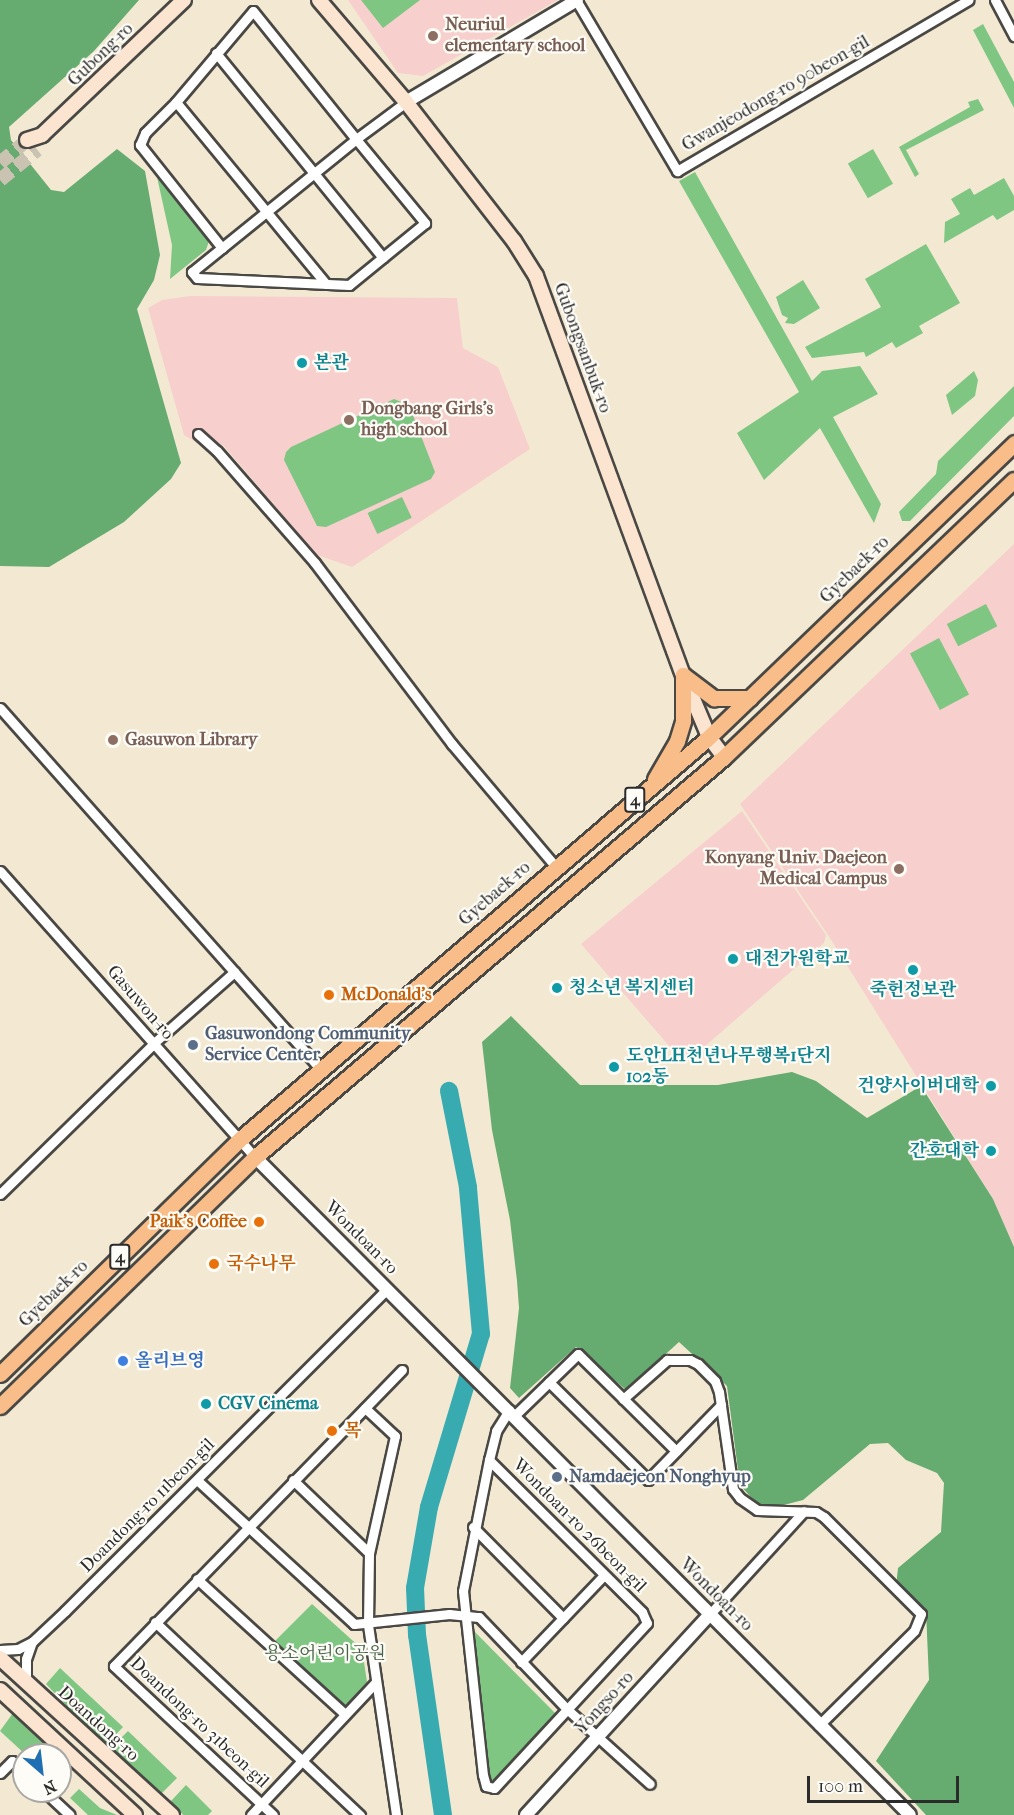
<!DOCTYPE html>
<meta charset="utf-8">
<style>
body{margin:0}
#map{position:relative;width:1014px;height:1815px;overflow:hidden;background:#f3e9d2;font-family:"IM FELL French Canon","Noto Serif KR",serif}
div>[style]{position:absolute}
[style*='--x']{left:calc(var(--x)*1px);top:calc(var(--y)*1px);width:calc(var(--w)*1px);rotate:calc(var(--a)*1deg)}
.built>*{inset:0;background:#f7d0cd}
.green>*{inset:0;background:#7ec682;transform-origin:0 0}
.forest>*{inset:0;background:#66ab70}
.river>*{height:18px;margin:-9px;padding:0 9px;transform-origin:9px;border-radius:9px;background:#38abb1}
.secondary-tunnel>*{height:14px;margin-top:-7px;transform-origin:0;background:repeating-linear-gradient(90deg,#cbc3b1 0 14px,transparent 0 21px)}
.roads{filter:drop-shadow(2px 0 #494844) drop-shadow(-2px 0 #494844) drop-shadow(0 2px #494844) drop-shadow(0 -2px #494844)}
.minor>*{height:9px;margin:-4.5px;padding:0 4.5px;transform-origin:4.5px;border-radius:4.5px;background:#fff}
.tertiary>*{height:12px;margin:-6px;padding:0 6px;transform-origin:6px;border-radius:6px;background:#fff}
.secondary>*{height:14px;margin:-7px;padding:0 7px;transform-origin:7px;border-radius:7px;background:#fce5d0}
.primary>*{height:15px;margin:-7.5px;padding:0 7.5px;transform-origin:7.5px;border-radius:7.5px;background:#f8bd89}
.dots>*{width:16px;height:16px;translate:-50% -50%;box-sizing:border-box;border:3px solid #fdfcf7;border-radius:50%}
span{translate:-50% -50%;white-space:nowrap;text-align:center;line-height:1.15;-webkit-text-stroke:4.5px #fdfcf7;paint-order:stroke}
.shield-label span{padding:2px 4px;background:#fdfcf7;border:2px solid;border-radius:4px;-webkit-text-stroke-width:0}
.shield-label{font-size:16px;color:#2b2b2b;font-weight:700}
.education-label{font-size:18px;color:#785e54;font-weight:700}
.left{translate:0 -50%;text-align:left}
.right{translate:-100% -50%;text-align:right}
.street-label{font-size:18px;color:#2b2b2b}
.culture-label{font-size:18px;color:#0d838f;font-weight:700}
.food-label{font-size:18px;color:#c56008;font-weight:700}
.service-label{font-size:18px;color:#4e5e75;font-weight:700}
.shop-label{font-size:18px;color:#366cbe;font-weight:700}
.park-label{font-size:18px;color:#486149}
.north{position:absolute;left:12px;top:1743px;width:60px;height:60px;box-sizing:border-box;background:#fdfcf7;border:2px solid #a9a8a5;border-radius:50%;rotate:152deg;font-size:16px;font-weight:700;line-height:24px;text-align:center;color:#2b2b2b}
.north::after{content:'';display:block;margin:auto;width:21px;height:27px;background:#1f6fb2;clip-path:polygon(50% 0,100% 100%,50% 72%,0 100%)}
.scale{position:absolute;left:807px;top:1776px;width:152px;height:27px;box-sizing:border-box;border:3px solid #2b2b2b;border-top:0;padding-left:8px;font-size:18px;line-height:21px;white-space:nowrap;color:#2b2b2b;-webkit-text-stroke:4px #fdfcf7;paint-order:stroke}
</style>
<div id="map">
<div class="built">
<div style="clip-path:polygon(348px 0,558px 0,423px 76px,398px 73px)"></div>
<div style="clip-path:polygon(190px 296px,457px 298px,463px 348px,498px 367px,530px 449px,352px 567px,317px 555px,223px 445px,205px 448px,184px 435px,148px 308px,162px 300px)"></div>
<div style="clip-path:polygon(1014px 544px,1014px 1247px,993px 1199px,828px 935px,740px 804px)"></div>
<div style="clip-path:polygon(742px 811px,826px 935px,824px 943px,689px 1060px,682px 1061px,581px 944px)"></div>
</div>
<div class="green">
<div style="clip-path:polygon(361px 0,420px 0,383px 28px)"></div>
<div style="clip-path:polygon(983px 24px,1014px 82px,1014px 108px,973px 30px)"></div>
<div style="clip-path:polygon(978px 99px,984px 110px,906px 150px,919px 174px,915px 177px,899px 147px,970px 107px,968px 102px)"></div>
<div style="left:873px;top:149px;width:40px;height:29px;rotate:60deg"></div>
<div style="clip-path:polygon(695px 172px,812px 381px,822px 371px,860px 366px,878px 394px,833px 417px,881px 504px,874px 523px,820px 428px,764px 480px,737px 433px,799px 392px,679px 181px)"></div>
<div style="clip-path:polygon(157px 177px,209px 241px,206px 250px,170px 279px,172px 245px)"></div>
<div style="clip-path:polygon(1004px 178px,1014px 196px,1014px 210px,997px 220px,993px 215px,944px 243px,945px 222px,960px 214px,951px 199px,970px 188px,974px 195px)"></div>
<div style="clip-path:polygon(926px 244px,960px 303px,919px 326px,923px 333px,896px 348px,892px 342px,866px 357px,864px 352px,812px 358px,805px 347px,881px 307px,865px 279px)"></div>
<div style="clip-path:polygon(803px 280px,820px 308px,794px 324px,785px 323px,788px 318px,782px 315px,776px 297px)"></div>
<div style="clip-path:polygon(974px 371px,978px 380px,975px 396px,952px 415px,946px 395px)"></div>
<div style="clip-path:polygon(1014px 386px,1014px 416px,910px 521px,902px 521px,899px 512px,936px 474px,938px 461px)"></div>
<div style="clip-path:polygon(394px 399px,409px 405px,435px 472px,431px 479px,326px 527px,317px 526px,284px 460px,286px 452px,291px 447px)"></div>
<div style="left:402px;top:497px;width:23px;height:38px;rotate:65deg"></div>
<div style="left:986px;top:604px;width:25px;height:44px;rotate:63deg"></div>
<div style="left:939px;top:638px;width:64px;height:33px;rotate:62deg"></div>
<div style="clip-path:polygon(312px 1604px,362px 1649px,367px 1682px,345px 1709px,272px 1644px)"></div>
<div style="clip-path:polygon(469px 1631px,474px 1631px,555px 1713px,554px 1721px,494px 1782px,490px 1780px)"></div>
<div style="clip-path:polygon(60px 1668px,123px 1727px,105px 1746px,46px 1684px)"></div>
<div style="clip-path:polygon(13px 1713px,57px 1755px,26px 1755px,0 1731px)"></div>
<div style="clip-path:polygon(128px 1731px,177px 1778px,162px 1793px,109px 1750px)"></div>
<div style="clip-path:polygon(186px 1785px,212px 1811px,208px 1815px,183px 1815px,171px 1801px)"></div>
<div style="clip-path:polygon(79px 1789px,100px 1808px,117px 1815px,88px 1815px,70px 1798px)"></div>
</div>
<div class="forest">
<div style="clip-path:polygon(0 0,139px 0,94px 51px,9px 127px,11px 140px,51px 190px,64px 192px,117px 149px,145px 171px,160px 255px,154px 280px,137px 309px,181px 463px,171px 479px,124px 522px,49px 567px,0 566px)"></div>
<div style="clip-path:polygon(511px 1016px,580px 1085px,718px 1085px,792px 1072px,816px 1081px,867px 1118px,921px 1086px,993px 1199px,1014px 1247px,1014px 1815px,926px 1815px,876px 1761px,929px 1680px,926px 1611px,897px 1583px,897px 1577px,898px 1568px,941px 1532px,944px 1483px,937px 1473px,906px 1460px,888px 1443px,870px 1444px,803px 1500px,780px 1506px,757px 1504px,740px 1485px,727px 1386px,679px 1342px,626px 1390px,576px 1347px,519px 1398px,510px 1388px,519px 1308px,517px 1281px,510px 1220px,492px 1130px,482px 1042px)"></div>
</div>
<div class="river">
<div style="--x:443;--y:1815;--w:182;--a:-98.2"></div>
<div style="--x:417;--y:1635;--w:47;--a:-92.4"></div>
<div style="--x:415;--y:1588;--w:82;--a:-80.2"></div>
<div style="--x:429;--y:1507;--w:181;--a:-73.3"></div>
<div style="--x:481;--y:1334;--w:148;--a:-95.1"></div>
<div style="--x:468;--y:1187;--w:98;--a:-101.2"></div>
</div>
<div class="secondary-tunnel">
<div style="--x:0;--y:163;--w:35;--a:-40"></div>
<div style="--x:0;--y:180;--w:48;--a:-39"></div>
</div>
<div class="roads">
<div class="minor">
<div style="--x:576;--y:0;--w:199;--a:59.4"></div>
<div style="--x:677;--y:171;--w:338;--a:-30.4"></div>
<div style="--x:995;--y:0;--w:41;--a:62.2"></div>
<div style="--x:216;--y:53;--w:264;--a:50.8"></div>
<div style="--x:176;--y:102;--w:236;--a:50.5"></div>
<div style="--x:222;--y:248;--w:132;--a:-128.5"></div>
<div style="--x:140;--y:145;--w:13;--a:-67"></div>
<div style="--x:145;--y:133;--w:44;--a:-45"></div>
<div style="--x:176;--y:102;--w:119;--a:-49.8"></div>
<div style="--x:253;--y:11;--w:164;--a:51.2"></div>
<div style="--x:356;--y:139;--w:109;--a:50.6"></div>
<div style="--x:425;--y:223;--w:98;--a:140.8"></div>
<div style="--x:349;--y:285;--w:152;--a:-177.4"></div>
<div style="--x:197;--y:278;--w:8;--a:-130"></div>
<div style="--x:192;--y:272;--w:211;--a:-39"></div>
<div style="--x:356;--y:139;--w:62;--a:-36.5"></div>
<div style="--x:198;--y:434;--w:25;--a:42"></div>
<div style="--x:217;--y:451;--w:149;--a:48.8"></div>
<div style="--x:315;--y:563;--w:227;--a:52.9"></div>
<div style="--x:452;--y:744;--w:161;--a:49.8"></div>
<div style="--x:0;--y:708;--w:484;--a:48.4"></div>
<div style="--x:0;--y:871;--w:383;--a:48.3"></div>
<div style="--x:0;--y:1194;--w:217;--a:-44.4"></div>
<div style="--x:155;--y:1042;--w:106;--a:-41.5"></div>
<div style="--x:549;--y:1382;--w:139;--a:44.7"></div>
<div style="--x:648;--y:1480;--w:105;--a:-45.8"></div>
<div style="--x:623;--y:1399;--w:59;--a:-41.6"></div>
<div style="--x:667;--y:1360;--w:23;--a:0"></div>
<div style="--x:690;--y:1360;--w:9;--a:27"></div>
<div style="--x:698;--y:1364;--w:24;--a:45"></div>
<div style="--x:715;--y:1381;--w:12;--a:70"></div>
<div style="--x:719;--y:1392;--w:98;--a:81.8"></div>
<div style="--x:733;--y:1489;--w:11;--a:52"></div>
<div style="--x:740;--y:1498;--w:21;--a:35"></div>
<div style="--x:757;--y:1510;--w:59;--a:1.9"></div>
<div style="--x:816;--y:1512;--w:9;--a:32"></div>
<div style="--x:824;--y:1517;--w:137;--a:45"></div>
<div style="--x:921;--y:1614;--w:18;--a:112"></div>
<div style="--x:914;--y:1631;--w:134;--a:135.3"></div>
<div style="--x:365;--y:1408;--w:41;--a:43"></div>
<div style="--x:395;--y:1436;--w:120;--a:102.5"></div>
<div style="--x:369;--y:1553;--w:72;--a:90.8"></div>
<div style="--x:368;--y:1625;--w:192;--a:81.6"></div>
<div style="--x:514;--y:1416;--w:89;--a:-44.1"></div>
<div style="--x:578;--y:1354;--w:138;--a:44.7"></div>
<div style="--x:489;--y:1460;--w:216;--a:44.8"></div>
<div style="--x:642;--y:1612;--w:12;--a:66"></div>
<div style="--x:647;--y:1623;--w:225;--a:132.8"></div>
<div style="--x:494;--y:1788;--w:8;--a:-166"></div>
<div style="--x:486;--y:1786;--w:11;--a:-105"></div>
<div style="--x:483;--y:1775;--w:185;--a:-96.2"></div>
<div style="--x:463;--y:1591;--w:134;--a:-78.8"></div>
<div style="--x:489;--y:1460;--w:30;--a:-76"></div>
<div style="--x:496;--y:1431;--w:25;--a:-58"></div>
<div style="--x:197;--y:1480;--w:213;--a:42.5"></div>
<div style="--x:354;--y:1624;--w:96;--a:-6"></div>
<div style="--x:449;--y:1614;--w:30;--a:6"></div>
<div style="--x:479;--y:1617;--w:129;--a:46.3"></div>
<div style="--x:568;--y:1710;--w:110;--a:42.1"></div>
<div style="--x:293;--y:1480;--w:105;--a:43.8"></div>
<div style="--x:473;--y:1527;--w:128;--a:45.3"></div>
<div style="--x:197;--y:1579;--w:200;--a:42.4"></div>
<div style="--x:710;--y:1614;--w:139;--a:-47.6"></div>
<div style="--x:155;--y:1622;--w:282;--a:43.3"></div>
<div style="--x:0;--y:1650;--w:18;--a:-3"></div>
<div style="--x:18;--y:1649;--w:16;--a:-27"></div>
<div style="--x:32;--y:1642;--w:45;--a:-43.2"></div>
<div style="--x:65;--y:1611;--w:455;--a:-45"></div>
<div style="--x:521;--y:1662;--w:120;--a:-46.3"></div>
<div style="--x:26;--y:1682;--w:23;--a:-90"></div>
<div style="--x:26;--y:1659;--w:18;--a:-71"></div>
<div style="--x:0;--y:1773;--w:17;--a:-45"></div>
<div style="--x:12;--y:1761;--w:16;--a:43"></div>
<div style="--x:44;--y:1791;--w:35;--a:43"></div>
<div style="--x:251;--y:1815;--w:181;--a:-46.8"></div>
<div style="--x:273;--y:1815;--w:218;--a:-136.9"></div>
<div style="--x:114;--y:1666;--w:413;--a:-45.8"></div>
</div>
<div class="tertiary">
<div style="--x:406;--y:102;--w:199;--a:-30.8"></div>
<div style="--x:255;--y:1157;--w:928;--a:45.13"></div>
<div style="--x:526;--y:1815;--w:273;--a:-47.5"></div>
</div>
<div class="secondary">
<div style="--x:319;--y:0;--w:134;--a:49.5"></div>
<div style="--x:406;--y:102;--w:176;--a:52.2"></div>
<div style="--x:514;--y:241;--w:41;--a:57.8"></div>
<div style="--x:536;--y:276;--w:425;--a:69.8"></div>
<div style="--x:683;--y:675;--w:67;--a:67.2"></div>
<div style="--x:709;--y:737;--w:25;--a:53"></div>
<div style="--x:27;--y:140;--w:16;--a:-18"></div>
<div style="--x:42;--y:135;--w:196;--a:-43.6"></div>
<div style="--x:0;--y:1658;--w:233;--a:42.4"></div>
<div style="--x:0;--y:1690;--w:184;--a:42.8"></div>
</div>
<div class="primary">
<div style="--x:683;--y:675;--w:39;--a:37"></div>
<div style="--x:714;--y:698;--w:36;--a:0"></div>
<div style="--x:655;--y:779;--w:44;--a:-59.9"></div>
<div style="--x:677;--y:741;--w:21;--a:-73"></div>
<div style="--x:683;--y:721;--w:46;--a:-90"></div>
<div style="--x:0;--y:1374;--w:334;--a:-44.4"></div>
<div style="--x:239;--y:1140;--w:619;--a:-40.61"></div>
<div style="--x:709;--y:737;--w:424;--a:-43.9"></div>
<div style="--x:0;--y:1406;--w:356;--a:-44.3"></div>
<div style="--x:255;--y:1157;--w:616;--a:-40.46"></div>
<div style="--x:724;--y:757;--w:401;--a:-43.7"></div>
</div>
</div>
<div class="dots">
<div style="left:433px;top:36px;background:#8d6e63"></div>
<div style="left:302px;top:363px;background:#0f9aa8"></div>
<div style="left:349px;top:420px;background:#8d6e63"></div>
<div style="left:113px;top:740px;background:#8d6e63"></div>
<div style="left:899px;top:869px;background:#8d6e63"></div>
<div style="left:733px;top:959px;background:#0f9aa8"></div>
<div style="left:913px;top:970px;background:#0f9aa8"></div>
<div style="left:557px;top:988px;background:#0f9aa8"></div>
<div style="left:329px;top:995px;background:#e8710a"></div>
<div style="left:193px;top:1045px;background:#5c6f8a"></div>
<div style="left:614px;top:1067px;background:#0f9aa8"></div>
<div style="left:991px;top:1086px;background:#0f9aa8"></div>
<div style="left:991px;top:1151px;background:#0f9aa8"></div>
<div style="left:259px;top:1222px;background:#e8710a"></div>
<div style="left:214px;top:1264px;background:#e8710a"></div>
<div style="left:123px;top:1361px;background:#3f7fe0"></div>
<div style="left:206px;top:1404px;background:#0f9aa8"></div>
<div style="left:332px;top:1431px;background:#e8710a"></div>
<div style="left:557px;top:1477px;background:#5c6f8a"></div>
</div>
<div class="shield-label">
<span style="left:635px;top:800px">4</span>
<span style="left:120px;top:1257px">4</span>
</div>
<div class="education-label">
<span class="left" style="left:445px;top:36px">Neuriul<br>elementary school</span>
<span class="left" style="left:361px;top:420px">Dongbang Girls's<br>high school</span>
<span class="left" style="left:125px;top:740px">Gasuwon Library</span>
<span class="right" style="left:887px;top:869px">Konyang Univ. Daejeon<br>Medical Campus</span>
</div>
<div class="street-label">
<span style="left:101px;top:55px;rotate:-44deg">Gubong-ro</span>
<span style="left:776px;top:94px;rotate:-30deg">Gwanjeodong-ro 90beon-gil</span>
<span style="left:582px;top:348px;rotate:70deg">Gubongsanbuk-ro</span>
<span style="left:855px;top:570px;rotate:-44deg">Gyebaek-ro</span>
<span style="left:495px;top:894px;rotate:-41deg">Gyebaek-ro</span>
<span style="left:140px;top:1003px;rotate:49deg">Gasuwon-ro</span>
<span style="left:361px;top:1238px;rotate:45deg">Wondoan-ro</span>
<span style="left:54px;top:1294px;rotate:-44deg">Gyebaek-ro</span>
<span style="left:148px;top:1506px;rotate:-45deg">Doandong-ro 11beon-gil</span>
<span style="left:579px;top:1526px;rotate:45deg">Wondoan-ro 26beon-gil</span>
<span style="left:716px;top:1595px;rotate:45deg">Wondoan-ro</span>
<span style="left:605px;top:1703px;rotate:-48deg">Yongso-ro</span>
<span style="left:199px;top:1723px;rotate:43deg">Doandong-ro 31beon-gil</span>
<span style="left:98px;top:1724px;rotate:42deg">Doandong-ro</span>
</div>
<div class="culture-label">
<span class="left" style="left:314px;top:363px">본관</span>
<span class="left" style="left:745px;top:959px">대전가원학교</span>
<span class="left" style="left:569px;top:988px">청소년 복지센터</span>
<span style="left:913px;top:990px">죽헌정보관</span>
<span class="left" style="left:626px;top:1067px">도안LH천년나무행복1단지<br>102동</span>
<span class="right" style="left:979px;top:1086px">건양사이버대학</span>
<span class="right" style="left:979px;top:1151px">간호대학</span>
<span class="left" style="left:218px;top:1404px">CGV Cinema</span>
</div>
<div class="food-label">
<span class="left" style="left:341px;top:995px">McDonald's</span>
<span class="right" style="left:247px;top:1222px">Paik's Coffee</span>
<span class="left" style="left:226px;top:1264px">국수나무</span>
<span class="left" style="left:344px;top:1431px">목</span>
</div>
<div class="service-label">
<span class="left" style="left:205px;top:1045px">Gasuwondong Community<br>Service Center</span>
<span class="left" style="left:569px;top:1477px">Namdaejeon Nonghyup</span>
</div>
<div class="shop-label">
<span class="left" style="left:135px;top:1361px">올리브영</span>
</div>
<div class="park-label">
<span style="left:325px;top:1654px">용소어린이공원</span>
</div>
<div class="north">N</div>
<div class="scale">100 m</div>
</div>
